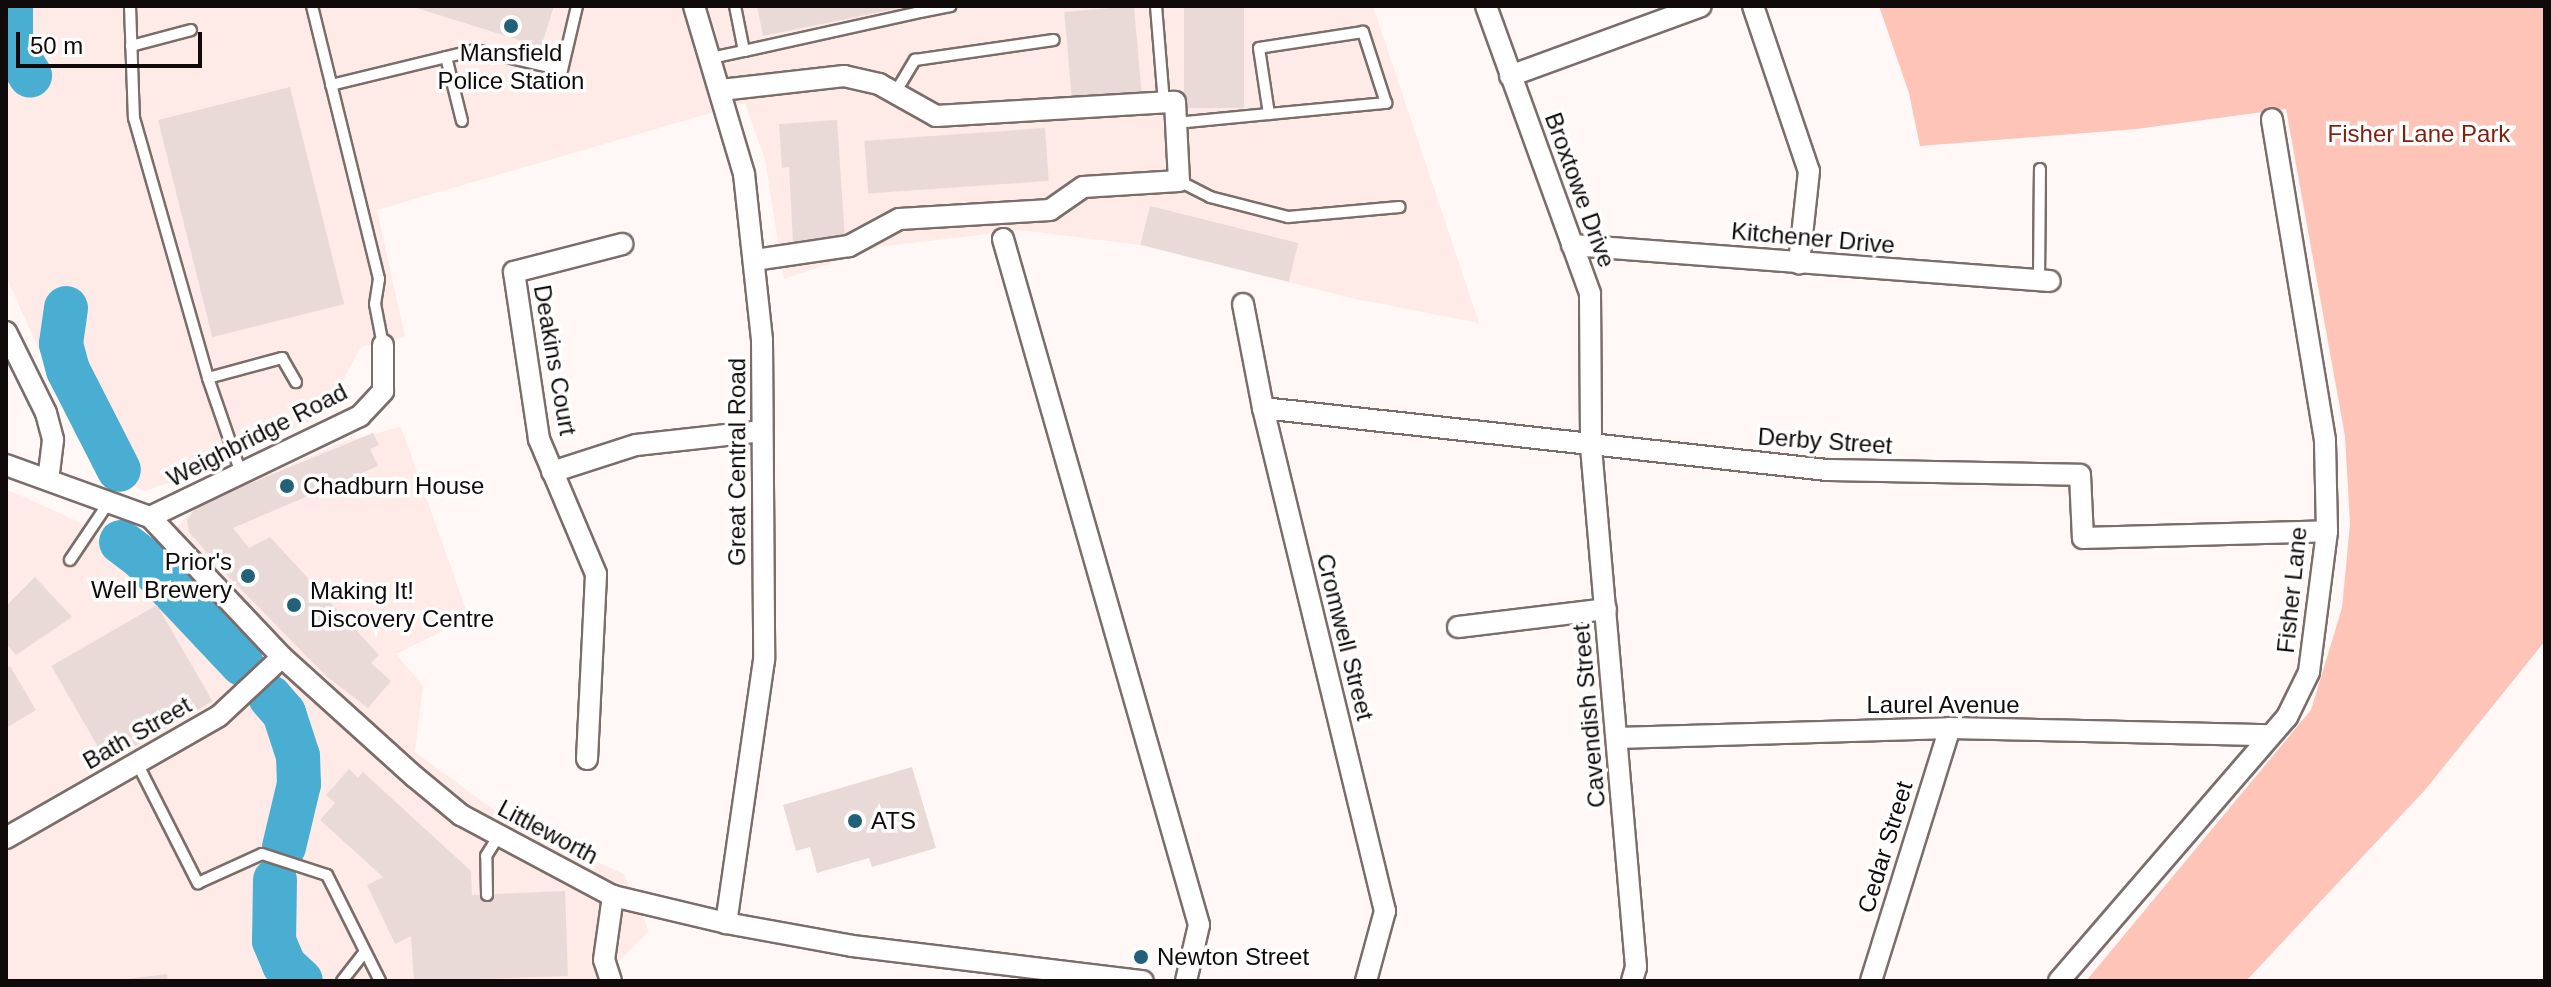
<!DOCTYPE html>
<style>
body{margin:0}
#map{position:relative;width:2551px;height:987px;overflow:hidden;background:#fff8f7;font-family:Helvetica,sans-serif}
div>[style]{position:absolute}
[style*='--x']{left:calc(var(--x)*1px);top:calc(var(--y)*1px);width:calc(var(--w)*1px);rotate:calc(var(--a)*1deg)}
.built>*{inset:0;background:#feebe7}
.green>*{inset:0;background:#fec4b8}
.river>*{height:44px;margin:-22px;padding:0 22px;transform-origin:22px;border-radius:22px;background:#49aed2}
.building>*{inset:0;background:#eadad7;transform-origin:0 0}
.roads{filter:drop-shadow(2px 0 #7a6d6a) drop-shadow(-2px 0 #7a6d6a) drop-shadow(0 2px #7a6d6a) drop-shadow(0 -2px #7a6d6a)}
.lane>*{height:10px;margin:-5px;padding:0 5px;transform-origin:5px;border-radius:5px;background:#fff}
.street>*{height:20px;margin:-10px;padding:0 10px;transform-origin:10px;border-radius:10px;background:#fff}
.dots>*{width:22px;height:22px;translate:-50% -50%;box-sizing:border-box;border:4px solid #fff;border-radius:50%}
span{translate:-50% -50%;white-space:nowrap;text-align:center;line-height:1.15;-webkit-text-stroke:7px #fff;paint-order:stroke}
.poi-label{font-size:24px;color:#100b0a}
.left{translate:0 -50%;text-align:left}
.right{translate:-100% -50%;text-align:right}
.park-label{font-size:24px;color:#811e0e}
.street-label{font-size:24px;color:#100b0a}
.frame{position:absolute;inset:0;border:8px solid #100b0a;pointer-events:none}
.scale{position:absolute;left:16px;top:32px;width:186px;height:36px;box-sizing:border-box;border:4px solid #100b0a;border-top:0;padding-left:10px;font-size:24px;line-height:28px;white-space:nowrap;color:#100b0a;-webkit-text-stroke:6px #fff;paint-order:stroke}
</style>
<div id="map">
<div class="built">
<div style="clip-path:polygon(22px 6px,1373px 6px,1479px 323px,1356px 299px,1140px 245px,1020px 230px,880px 247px,784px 279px,765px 160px,745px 103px,377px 210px,405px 337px,361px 347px,325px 414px,219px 465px,145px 491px,112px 477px,80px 442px,6px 276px,6px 84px,41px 71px,22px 29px)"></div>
<div style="clip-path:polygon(401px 427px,469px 618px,396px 654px,423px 686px,415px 752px,512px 823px,624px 874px,649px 931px,599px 981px,6px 981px,6px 489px,79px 522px,134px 573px,197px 505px,345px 441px)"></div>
</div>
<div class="green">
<div style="clip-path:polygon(1879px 6px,2545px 6px,2545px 641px,2425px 790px,2246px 981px,2086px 981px,2311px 710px,2342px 608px,2350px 524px,2345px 436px,2286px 109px,2136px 129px,1920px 146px,1909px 93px)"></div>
</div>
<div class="river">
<div style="--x:11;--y:6;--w:39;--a:90"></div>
<div style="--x:11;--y:45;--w:36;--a:58"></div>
<div style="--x:66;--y:308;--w:36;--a:98"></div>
<div style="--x:61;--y:344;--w:27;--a:75"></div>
<div style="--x:68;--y:370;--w:112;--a:63"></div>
<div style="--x:121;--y:542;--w:26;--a:37"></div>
<div style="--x:142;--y:558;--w:146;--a:46.7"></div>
<div style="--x:270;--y:697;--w:21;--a:49"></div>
<div style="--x:284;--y:713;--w:45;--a:72"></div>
<div style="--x:298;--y:756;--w:28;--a:88"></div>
<div style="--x:299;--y:784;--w:65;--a:103.4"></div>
<div style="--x:275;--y:880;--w:61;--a:90.9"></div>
<div style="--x:274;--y:941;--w:26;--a:67"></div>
<div style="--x:284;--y:965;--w:23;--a:43"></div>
</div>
<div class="building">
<div style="clip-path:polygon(410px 6px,554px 6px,541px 47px)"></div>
<div style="clip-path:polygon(757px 6px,905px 6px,905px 7px,763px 36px)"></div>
<div style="left:1134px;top:6px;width:86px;height:70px;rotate:85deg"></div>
<div style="left:1184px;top:6px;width:60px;height:102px"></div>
<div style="left:290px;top:87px;width:224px;height:136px;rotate:76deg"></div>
<div style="clip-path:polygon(837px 120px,845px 239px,793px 242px,789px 167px,782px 168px,779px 124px)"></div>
<div style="left:1045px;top:128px;width:53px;height:181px;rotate:86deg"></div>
<div style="left:1150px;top:206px;width:153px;height:40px;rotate:14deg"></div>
<div style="clip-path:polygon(373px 433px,379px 445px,370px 449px,378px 466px,233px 528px,249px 548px,270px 537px,379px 655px,371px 663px,391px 681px,368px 708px,326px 676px,222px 570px,189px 532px,187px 521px,197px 505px)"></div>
<div style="clip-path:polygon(35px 577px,72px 617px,16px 655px,6px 644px,6px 606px)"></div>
<div style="left:157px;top:605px;width:111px;height:122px;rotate:60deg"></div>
<div style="clip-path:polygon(10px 666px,36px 710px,6px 728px,6px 668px)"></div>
<div style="clip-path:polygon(912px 767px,936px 848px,872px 867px,869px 858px,817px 873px,810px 847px,796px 851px,783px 805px)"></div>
<div style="clip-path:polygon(349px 769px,358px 778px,363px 772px,471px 871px,472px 895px,565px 891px,568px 976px,414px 981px,411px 936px,395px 944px,367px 885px,383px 877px,320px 820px,335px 803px,326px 795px)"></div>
<div style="clip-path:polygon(167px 974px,168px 981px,127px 981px,127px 979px)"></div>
</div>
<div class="roads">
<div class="lane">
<div style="--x:130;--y:6;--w:112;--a:88"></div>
<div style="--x:134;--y:118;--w:270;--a:74.1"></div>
<div style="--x:208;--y:378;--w:104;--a:70.9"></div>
<div style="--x:312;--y:6;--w:281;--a:76.2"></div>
<div style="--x:379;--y:279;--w:25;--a:99"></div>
<div style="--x:375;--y:304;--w:42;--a:79"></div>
<div style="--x:1156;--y:6;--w:97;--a:85.3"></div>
<div style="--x:919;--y:8;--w:4;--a:76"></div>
<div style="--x:920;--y:12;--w:31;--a:-11"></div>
<div style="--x:131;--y:46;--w:62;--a:-14.9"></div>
<div style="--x:744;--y:51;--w:180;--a:-12.5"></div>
<div style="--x:446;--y:57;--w:66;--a:76"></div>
<div style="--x:711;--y:58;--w:34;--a:-12"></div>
<div style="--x:744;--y:51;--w:46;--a:-101.3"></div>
<div style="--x:331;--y:85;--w:149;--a:-13.6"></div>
<div style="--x:476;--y:50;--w:88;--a:13.1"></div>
<div style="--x:562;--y:70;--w:66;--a:-76.8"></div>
<div style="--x:895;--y:93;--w:39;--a:-59"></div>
<div style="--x:915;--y:60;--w:140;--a:-8.2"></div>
<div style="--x:1176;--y:123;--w:93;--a:-5.5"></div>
<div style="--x:1269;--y:114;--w:118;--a:-5.4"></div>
<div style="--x:1386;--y:103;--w:75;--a:-107.9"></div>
<div style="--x:1363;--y:32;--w:105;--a:171.3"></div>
<div style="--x:1259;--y:48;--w:67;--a:81.4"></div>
<div style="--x:1179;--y:181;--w:35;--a:27"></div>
<div style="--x:1210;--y:197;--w:81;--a:14.4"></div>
<div style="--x:1288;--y:217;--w:112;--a:-5.1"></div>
<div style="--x:2039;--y:281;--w:112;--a:-89.5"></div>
<div style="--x:208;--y:378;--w:77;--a:-15.1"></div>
<div style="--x:282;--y:358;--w:28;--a:60"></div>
<div style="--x:70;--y:560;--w:70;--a:-56.1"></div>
<div style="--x:137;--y:763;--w:135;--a:63.1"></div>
<div style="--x:198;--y:883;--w:70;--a:-24.4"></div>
<div style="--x:262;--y:854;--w:68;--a:17.9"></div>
<div style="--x:327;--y:875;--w:119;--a:63.4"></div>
<div style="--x:487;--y:895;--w:39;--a:-91"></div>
<div style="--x:486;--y:856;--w:25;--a:-58"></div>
<div style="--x:342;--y:981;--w:37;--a:-52"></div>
</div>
<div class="street">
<div style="--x:694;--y:6;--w:175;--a:73.4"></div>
<div style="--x:744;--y:174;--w:167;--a:83.8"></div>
<div style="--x:762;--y:340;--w:320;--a:89.6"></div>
<div style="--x:764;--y:660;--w:266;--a:98.2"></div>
<div style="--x:1486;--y:6;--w:305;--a:70.1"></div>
<div style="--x:1590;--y:293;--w:154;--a:89.6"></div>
<div style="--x:1591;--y:447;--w:522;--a:85.05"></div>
<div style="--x:1636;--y:967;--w:15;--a:106"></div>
<div style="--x:1753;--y:6;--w:174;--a:71.3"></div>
<div style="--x:1809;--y:171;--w:93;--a:96.2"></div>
<div style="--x:1510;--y:76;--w:203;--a:-20.1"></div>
<div style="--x:721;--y:90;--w:124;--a:-6.5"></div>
<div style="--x:844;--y:76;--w:36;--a:13"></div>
<div style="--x:879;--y:84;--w:65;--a:29.3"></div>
<div style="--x:936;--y:116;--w:239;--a:-3.4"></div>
<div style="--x:1175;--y:102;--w:79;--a:87.1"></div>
<div style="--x:1179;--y:181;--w:96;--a:176.4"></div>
<div style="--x:1083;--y:187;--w:40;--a:145.1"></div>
<div style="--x:1050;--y:210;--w:151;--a:176.6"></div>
<div style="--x:899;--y:219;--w:57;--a:151.6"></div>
<div style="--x:849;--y:246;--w:96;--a:171.6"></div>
<div style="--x:1003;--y:239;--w:713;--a:74.05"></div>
<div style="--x:1199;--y:925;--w:57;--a:103.1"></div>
<div style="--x:1572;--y:245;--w:479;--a:4.3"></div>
<div style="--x:1243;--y:304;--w:106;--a:79.1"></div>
<div style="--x:1263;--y:408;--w:518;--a:76.37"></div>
<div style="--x:1385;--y:911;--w:73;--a:105.2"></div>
<div style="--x:6;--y:332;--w:90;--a:63.7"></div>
<div style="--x:46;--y:413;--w:28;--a:75"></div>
<div style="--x:53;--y:440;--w:38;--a:97"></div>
<div style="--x:1263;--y:408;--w:567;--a:6.27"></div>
<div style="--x:1827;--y:470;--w:253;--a:1.1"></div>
<div style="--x:2080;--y:475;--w:63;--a:87.3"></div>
<div style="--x:2083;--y:538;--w:244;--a:-1.6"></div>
<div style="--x:6;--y:465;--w:153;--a:19.9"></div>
<div style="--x:150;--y:517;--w:192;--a:46.7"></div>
<div style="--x:282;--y:657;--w:179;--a:42.1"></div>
<div style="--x:415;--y:777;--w:60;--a:39.6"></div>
<div style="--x:461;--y:815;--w:172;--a:28.1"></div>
<div style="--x:613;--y:896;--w:116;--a:13.4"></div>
<div style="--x:726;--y:923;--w:128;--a:10.3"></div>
<div style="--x:852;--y:946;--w:293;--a:6.9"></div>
<div style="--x:552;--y:472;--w:88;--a:-17.8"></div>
<div style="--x:636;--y:445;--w:127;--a:-6.3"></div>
<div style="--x:150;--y:517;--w:233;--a:-25.7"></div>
<div style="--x:360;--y:416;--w:34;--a:-47"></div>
<div style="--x:383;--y:391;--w:46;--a:-90"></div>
<div style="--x:1458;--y:627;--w:149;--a:-6.9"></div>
<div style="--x:1617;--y:738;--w:333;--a:-1.7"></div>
<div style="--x:1950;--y:728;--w:320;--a:1.3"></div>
<div style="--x:587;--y:759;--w:185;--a:-87.2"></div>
<div style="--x:596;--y:574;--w:147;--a:-112.9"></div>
<div style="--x:539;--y:439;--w:169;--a:-98.5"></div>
<div style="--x:514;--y:272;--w:112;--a:-14.5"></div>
<div style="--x:6;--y:838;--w:245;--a:-29.8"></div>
<div style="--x:219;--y:716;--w:86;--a:-43.1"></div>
<div style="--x:611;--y:981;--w:22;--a:-108"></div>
<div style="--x:604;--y:960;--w:65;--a:-82"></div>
<div style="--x:1871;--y:981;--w:265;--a:-72.7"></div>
<div style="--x:2059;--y:981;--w:349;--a:-49.2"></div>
<div style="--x:2287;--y:717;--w:50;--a:-63.9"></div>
<div style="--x:2309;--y:672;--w:142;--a:-82.7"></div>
<div style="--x:2327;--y:531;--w:91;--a:-91.3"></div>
<div style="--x:2325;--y:440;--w:325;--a:-99.4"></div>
</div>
</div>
<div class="dots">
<div style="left:511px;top:26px;background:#226177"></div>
<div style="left:287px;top:486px;background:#226177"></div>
<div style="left:248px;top:576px;background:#226177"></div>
<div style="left:294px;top:605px;background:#226177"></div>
<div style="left:855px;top:821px;background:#226177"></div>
<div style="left:1141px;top:957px;background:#226177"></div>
</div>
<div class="poi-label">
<span style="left:511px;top:67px">Mansfield<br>Police Station</span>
<span class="left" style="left:303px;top:486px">Chadburn House</span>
<span class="right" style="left:232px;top:576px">Prior's<br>Well Brewery</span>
<span class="left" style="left:310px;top:605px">Making It!<br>Discovery Centre</span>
<span class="left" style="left:871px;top:821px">ATS</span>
<span class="left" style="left:1157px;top:957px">Newton Street</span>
</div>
<div class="park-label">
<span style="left:2419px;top:134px">Fisher Lane Park</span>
</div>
<div class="street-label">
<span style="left:1580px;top:190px;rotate:70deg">Broxtowe Drive</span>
<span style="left:1813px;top:238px;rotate:5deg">Kitchener Drive</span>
<span style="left:555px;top:360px;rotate:80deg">Deakins Court</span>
<span style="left:257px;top:435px;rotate:-27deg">Weighbridge Road</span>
<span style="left:1825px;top:441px;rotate:4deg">Derby Street</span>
<span style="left:737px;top:462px;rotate:-90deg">Great Central Road</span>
<span style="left:2292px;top:590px;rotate:-84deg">Fisher Lane</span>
<span style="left:1345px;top:637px;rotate:76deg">Cromwell Street</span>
<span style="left:1943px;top:705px">Laurel Avenue</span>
<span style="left:1589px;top:716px;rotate:-95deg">Cavendish Street</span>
<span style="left:137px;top:733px;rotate:-30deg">Bath Street</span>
<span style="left:548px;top:832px;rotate:28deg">Littleworth</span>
<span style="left:1885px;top:847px;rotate:-73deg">Cedar Street</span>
</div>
<div class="frame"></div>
<div class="scale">50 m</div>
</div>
